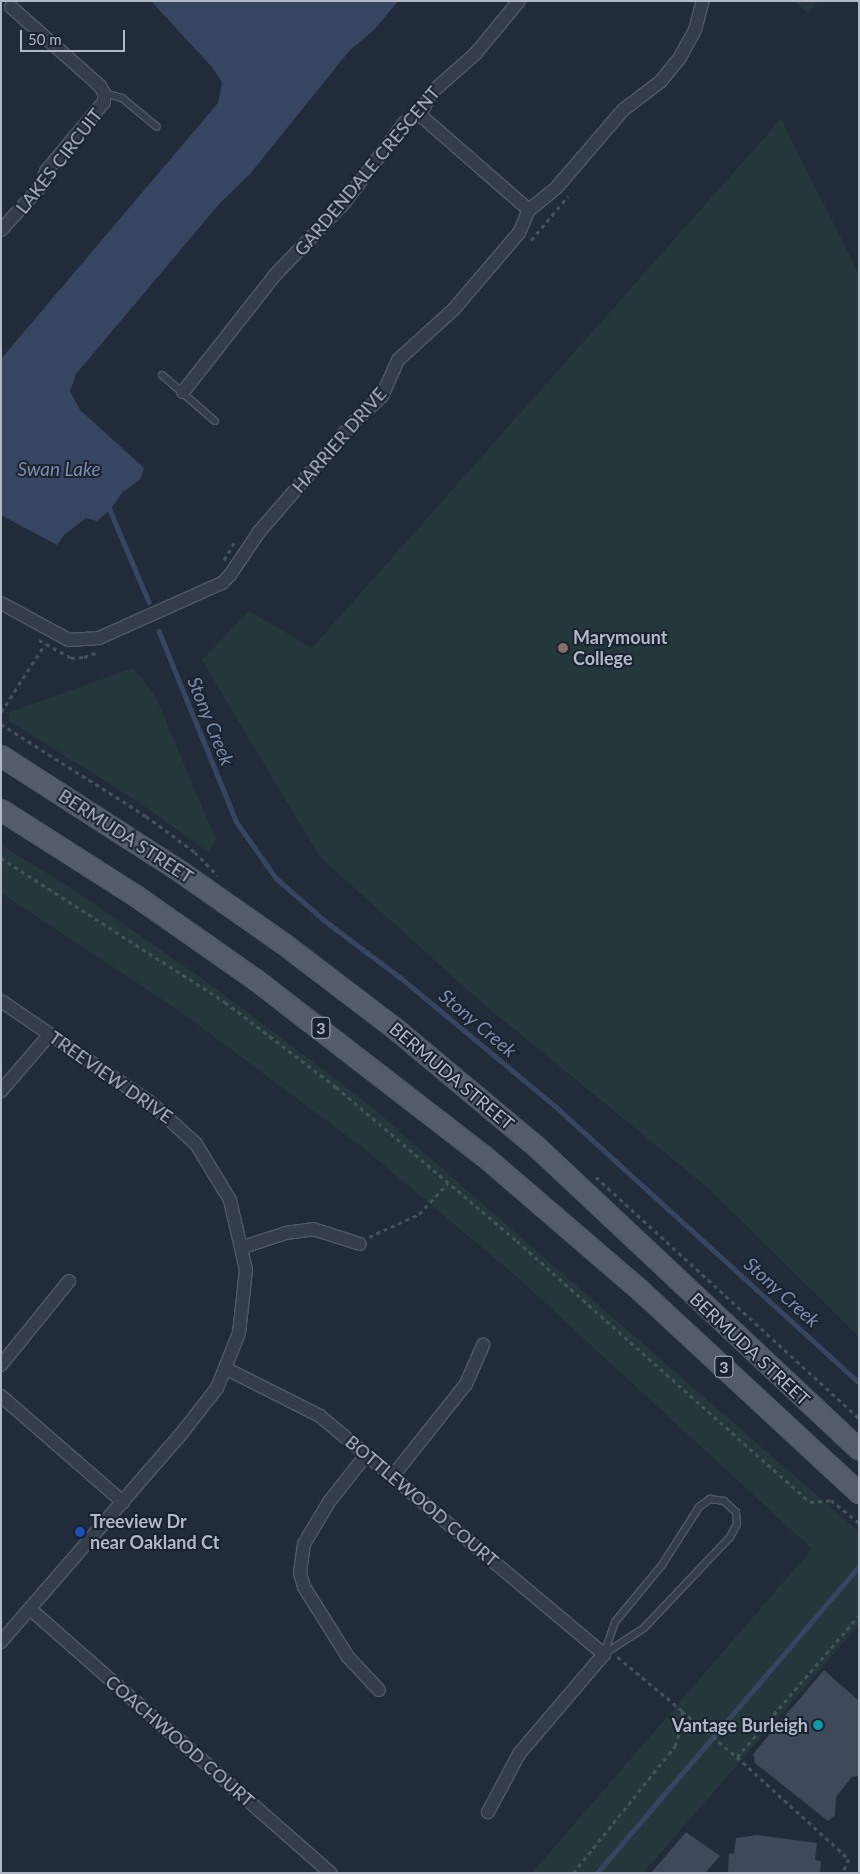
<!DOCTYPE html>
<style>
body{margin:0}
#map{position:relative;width:860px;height:1874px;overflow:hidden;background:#222b3a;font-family:Lato,sans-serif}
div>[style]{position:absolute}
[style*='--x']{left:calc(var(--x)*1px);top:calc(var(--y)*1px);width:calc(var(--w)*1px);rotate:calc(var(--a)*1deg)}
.green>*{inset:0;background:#24373b}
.water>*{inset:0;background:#364661}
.stream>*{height:4.5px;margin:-2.25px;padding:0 2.25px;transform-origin:2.25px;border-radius:2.25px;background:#364661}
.building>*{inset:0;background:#3e4959}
.path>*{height:2.5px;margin-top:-1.25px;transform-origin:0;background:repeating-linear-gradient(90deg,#425458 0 4px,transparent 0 8px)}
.roads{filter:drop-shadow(1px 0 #515865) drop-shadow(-1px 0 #515865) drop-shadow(0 1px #515865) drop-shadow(0 -1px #515865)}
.lane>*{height:6px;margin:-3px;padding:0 3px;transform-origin:3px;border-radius:3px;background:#363d4a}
.street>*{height:12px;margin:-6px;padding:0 6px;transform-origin:6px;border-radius:6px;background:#363d4a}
.primary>*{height:20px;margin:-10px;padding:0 10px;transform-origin:10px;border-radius:10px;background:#545c6a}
.dots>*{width:14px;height:14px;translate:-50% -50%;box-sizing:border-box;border:2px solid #1b222f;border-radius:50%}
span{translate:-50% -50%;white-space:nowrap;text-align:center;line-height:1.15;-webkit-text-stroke:4px #1b222f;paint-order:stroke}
.shield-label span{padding:1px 4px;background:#1b222f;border:1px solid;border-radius:4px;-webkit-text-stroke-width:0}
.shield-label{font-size:16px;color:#b1b8c6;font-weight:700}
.street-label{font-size:18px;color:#b1b8c6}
.poi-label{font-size:18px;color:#b1b8c6;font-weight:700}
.left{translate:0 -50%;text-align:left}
.right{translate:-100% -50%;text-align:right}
.water-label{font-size:19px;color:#798dae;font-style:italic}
.frame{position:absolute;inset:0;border:2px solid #b1b8c6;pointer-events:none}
.scale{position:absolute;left:20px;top:30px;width:105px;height:22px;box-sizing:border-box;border:2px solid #b1b8c6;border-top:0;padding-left:6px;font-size:15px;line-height:18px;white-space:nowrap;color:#b1b8c6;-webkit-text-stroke:4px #1b222f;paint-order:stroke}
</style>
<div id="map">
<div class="green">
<div style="clip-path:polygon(794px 1px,818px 1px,808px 13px)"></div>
<div style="clip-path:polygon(781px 119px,859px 274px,859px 1337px,708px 1188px,481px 1002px,320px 857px,202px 660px,249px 611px,312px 648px)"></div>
<div style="clip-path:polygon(133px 668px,155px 695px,216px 840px,208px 852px,134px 799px,9px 721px,10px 712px)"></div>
<div style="clip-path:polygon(1px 845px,74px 890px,203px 979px,367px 1103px,859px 1532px,859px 1625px,643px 1873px,532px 1873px,812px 1549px,517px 1277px,367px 1151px,181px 1012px,1px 893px)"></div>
</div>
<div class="water">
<div style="clip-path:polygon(151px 1px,398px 1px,374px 30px,350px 50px,250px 174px,220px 203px,76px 374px,70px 391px,80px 410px,144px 468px,140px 479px,122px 493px,110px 510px,97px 521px,86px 518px,64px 535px,57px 545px,1px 515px,1px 359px,218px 103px,222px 82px,211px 66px)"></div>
</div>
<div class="stream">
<div style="--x:105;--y:507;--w:6;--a:31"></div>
<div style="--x:110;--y:510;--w:100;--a:67"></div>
<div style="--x:159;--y:631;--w:205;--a:67.9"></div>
<div style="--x:236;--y:821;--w:70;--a:54.9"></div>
<div style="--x:276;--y:878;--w:64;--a:41.2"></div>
<div style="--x:324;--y:920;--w:96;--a:37"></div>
<div style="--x:401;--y:978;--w:199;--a:39.7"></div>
<div style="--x:554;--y:1105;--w:413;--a:42.3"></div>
<div style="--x:597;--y:1873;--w:404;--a:-49.5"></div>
</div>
<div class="building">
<div style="clip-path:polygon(824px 1670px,859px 1701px,859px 1776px,852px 1777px,836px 1797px,835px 1816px,828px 1821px,755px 1763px,753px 1754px)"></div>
<div style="clip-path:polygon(686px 1832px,720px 1856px,705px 1873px,651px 1873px)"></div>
<div style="clip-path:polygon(757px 1835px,817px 1843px,815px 1860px,821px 1861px,820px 1873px,728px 1873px,729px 1853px,734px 1854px,736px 1838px)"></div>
</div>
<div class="path">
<div style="--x:531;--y:240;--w:57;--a:-49.9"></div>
<div style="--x:224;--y:560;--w:22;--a:-60"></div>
<div style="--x:39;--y:640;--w:37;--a:29"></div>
<div style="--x:71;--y:658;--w:13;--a:-4"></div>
<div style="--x:84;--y:657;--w:15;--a:-20"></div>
<div style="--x:1;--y:712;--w:81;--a:-57.1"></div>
<div style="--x:1;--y:724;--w:172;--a:32.4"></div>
<div style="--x:146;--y:816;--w:61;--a:36.3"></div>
<div style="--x:195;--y:852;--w:33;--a:46"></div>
<div style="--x:1;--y:858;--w:266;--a:32.7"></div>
<div style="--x:225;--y:1002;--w:140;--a:37.4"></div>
<div style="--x:336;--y:1087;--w:238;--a:40.4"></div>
<div style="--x:517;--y:1241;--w:392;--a:41.7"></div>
<div style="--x:810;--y:1502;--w:21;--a:-5"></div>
<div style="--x:831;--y:1500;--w:36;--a:39"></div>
<div style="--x:596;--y:1177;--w:357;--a:42.5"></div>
<div style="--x:369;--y:1237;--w:55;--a:-24.7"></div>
<div style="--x:419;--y:1214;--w:42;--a:-46.9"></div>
<div style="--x:682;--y:1711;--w:72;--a:39.9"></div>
<div style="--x:737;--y:1757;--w:151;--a:42.3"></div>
<div style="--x:849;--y:1859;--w:15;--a:113"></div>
<div style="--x:737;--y:1757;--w:187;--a:-49.3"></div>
<div style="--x:573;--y:1873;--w:163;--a:-51.2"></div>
<div style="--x:675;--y:1746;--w:24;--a:-73"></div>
<div style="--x:682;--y:1723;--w:12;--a:-90"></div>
<div style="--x:682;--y:1711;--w:85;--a:-140.3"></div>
</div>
<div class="roads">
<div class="lane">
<div style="--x:104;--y:93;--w:19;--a:16"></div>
<div style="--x:122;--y:98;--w:45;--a:39.6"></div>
<div style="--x:162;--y:375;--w:70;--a:41"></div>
<div style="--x:710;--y:1499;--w:14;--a:8"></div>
<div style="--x:724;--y:1501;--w:16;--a:43"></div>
<div style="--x:736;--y:1512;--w:12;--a:85"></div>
<div style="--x:737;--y:1524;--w:15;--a:118"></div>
<div style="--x:730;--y:1537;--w:125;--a:133.4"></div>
<div style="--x:644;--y:1628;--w:48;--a:147"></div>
<div style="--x:604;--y:1654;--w:34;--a:-71"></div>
<div style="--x:615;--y:1622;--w:74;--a:-50.5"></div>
<div style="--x:662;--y:1565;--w:69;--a:-57.5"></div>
<div style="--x:699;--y:1507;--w:14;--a:-36"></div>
</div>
<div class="street">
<div style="--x:420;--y:115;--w:145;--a:41.1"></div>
<div style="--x:1;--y:230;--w:62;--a:-47.6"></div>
<div style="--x:43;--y:184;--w:13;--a:-77"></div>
<div style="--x:46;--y:171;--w:90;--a:-50"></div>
<div style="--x:104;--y:102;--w:9;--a:-90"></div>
<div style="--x:104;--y:93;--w:8;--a:-120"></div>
<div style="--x:100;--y:86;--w:119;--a:-138.4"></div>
<div style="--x:183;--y:392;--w:149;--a:-51.8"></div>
<div style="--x:275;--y:275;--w:101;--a:-46.2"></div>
<div style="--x:345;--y:202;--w:99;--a:-53.2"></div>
<div style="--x:404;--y:123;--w:18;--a:-27"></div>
<div style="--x:420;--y:115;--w:25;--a:-63"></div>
<div style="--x:431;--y:93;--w:60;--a:-41.6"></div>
<div style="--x:476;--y:53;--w:67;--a:-50.4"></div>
<div style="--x:1;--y:603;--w:77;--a:28.6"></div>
<div style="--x:69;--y:640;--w:30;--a:-4"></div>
<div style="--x:99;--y:638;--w:135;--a:-24.1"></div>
<div style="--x:222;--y:583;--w:11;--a:-45"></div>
<div style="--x:230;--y:575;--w:52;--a:-56"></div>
<div style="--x:259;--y:532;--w:145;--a:-49.2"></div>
<div style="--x:354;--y:422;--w:38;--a:-43"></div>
<div style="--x:382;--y:396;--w:39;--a:-66"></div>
<div style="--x:398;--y:360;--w:76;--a:-42.3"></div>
<div style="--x:454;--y:309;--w:100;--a:-49.5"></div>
<div style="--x:519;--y:233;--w:25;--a:-67"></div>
<div style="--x:529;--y:210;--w:36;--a:-39"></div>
<div style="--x:557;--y:187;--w:101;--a:-49.4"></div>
<div style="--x:623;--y:110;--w:48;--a:-37.3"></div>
<div style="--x:661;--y:81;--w:28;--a:-51"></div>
<div style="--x:679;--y:59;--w:33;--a:-61"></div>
<div style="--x:695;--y:30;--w:30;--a:-75"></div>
<div style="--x:1;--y:1001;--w:181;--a:34.2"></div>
<div style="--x:151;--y:1103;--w:61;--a:42.3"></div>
<div style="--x:196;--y:1144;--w:66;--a:58.7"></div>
<div style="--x:230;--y:1200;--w:72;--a:77.1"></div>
<div style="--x:246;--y:1270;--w:63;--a:96.3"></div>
<div style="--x:239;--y:1333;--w:59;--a:111.8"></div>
<div style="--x:217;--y:1388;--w:58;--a:128"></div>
<div style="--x:181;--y:1434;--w:275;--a:130.9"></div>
<div style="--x:1;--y:1091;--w:75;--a:-49.3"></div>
<div style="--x:243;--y:1247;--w:45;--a:-18"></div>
<div style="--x:286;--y:1233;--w:27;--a:-8"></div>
<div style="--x:313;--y:1229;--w:49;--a:17.7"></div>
<div style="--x:1;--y:1365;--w:108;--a:-51"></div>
<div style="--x:227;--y:1369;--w:104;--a:26.8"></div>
<div style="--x:320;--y:1416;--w:371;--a:40"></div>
<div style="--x:604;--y:1654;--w:131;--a:130.4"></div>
<div style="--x:519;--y:1754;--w:66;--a:118.1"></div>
<div style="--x:1;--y:1396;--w:162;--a:41"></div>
<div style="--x:366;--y:1455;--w:60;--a:128.2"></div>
<div style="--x:329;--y:1502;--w:49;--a:120.8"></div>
<div style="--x:304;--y:1544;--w:29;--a:98"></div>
<div style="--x:300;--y:1573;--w:15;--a:74"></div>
<div style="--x:304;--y:1587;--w:83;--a:57.8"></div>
<div style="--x:348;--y:1657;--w:45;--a:46.8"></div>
<div style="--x:392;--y:1477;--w:119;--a:-51.5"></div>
<div style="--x:466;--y:1384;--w:43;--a:-66.4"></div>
<div style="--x:30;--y:1609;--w:400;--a:41.3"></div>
</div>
<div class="primary">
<div style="--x:1;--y:756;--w:214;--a:32.8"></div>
<div style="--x:181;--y:872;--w:126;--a:35"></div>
<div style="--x:284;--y:944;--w:143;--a:37.3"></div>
<div style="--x:398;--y:1031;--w:184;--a:39.9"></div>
<div style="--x:539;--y:1149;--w:439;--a:43.2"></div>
<div style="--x:1;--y:810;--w:160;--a:32.5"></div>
<div style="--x:136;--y:896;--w:146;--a:35"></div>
<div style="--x:256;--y:980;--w:288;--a:37.7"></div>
<div style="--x:484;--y:1156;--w:208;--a:40.7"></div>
<div style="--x:642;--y:1292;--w:296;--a:42.8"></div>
</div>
</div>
<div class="dots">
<div style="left:563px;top:648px;background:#8d6e63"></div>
<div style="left:80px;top:1532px;background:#1a4fb4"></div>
<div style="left:818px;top:1725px;background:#0f9aa8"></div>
</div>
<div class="shield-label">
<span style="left:321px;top:1028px">3</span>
<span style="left:724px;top:1367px">3</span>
</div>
<div class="street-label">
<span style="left:59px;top:161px;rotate:-52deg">LAKES CIRCUIT</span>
<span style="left:367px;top:171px;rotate:-50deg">GARDENDALE CRESCENT</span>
<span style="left:339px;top:440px;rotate:-49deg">HARRIER DRIVE</span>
<span style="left:126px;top:836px;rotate:33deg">BERMUDA STREET</span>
<span style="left:452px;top:1076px;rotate:40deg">BERMUDA STREET</span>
<span style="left:111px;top:1077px;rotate:35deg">TREEVIEW DRIVE</span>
<span style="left:750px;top:1349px;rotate:43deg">BERMUDA STREET</span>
<span style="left:422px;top:1501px;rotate:40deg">BOTTLEWOOD COURT</span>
<span style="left:180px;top:1741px;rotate:41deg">COACHWOOD COURT</span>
</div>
<div class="poi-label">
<span class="left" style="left:573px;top:648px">Marymount<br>College</span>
<span class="left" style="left:90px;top:1532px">Treeview Dr<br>near Oakland Ct</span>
<span class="right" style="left:808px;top:1725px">Vantage Burleigh</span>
</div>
<div class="water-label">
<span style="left:59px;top:469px">Swan Lake</span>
<span style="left:211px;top:721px;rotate:68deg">Stony Creek</span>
<span style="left:478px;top:1023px;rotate:40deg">Stony Creek</span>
<span style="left:782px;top:1292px;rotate:42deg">Stony Creek</span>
</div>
<div class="frame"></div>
<div class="scale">50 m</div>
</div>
